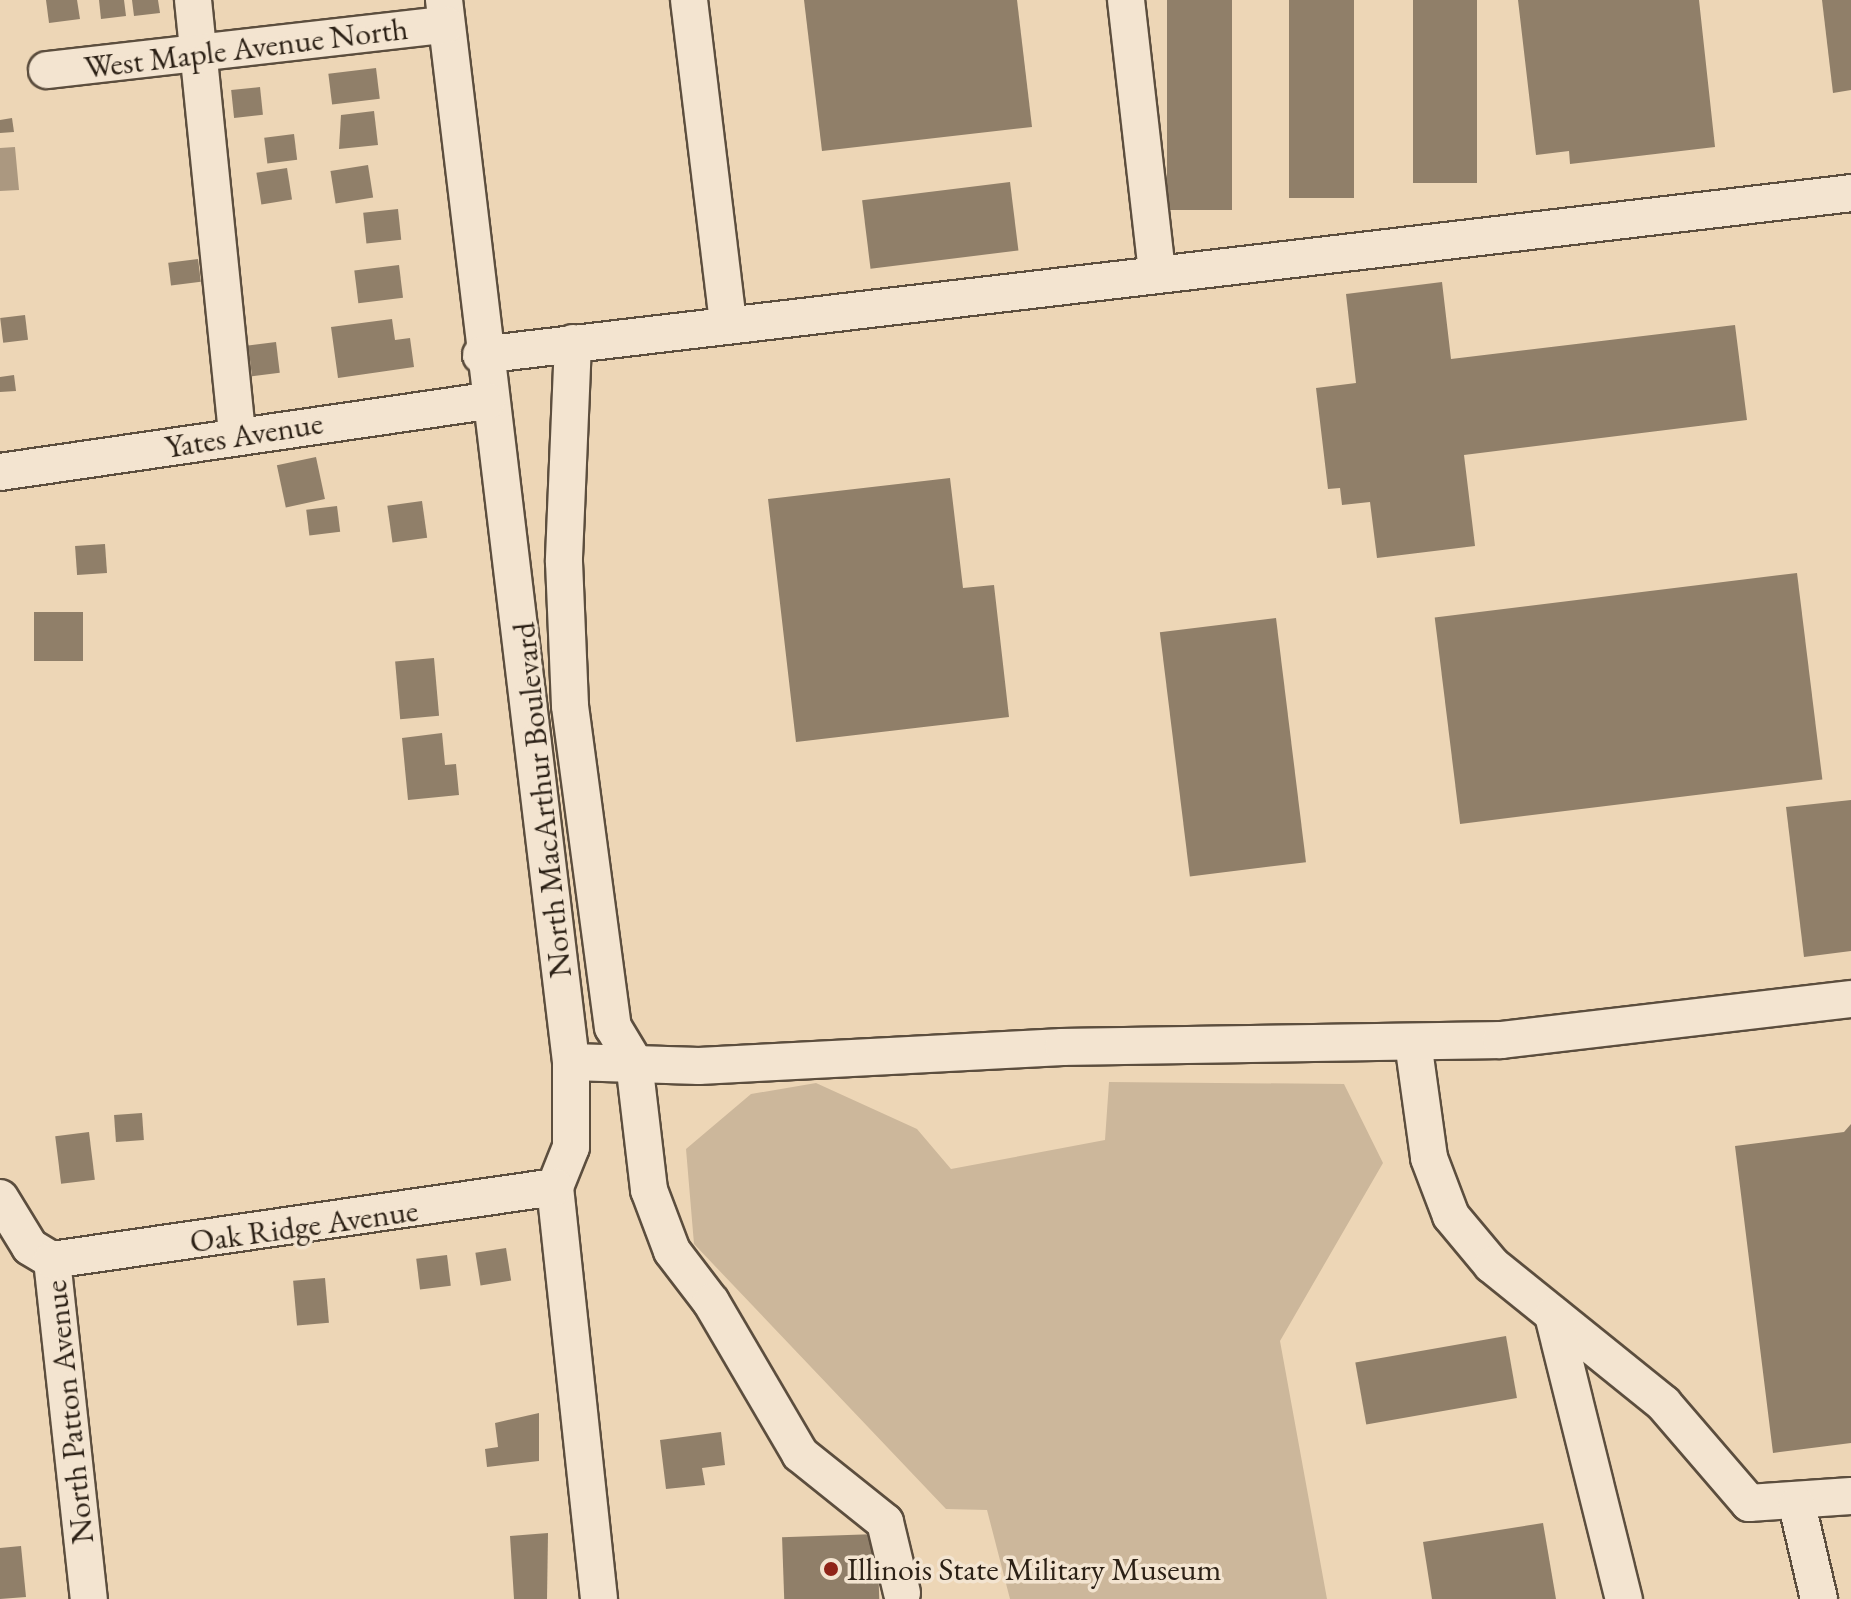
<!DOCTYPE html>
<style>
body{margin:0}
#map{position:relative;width:1851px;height:1599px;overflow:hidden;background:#edd6b6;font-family:"EB Garamond",serif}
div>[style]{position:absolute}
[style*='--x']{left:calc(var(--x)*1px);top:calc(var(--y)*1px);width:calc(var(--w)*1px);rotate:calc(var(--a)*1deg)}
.green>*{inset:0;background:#ccb79b}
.water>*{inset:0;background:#ab9880}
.building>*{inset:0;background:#907f69;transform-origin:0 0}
.roads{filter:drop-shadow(2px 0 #5c4e3e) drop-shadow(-2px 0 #5c4e3e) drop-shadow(0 2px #5c4e3e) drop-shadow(0 -2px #5c4e3e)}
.minor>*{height:36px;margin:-18px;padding:0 18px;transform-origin:18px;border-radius:18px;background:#f3e4d0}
.dots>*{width:22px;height:22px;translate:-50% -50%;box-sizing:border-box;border:4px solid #f3e4d0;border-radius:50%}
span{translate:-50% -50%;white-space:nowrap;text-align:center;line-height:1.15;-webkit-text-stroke:7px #f3e4d0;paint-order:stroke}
.street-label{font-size:32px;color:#2c2116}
.poi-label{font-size:32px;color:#2c2116}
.left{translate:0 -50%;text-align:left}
</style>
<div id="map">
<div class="green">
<div style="clip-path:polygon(1109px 1082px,1344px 1084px,1383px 1163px,1280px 1341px,1327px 1599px,1010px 1599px,987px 1510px,946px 1509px,694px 1244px,686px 1149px,751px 1094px,816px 1083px,917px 1129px,951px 1169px,1105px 1140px)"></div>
</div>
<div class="water">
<div style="clip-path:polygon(15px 147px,19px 190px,0 191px,0 148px)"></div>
</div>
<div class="building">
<div style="clip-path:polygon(46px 0,77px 0,80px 19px,49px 23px)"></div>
<div style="clip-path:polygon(99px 0,124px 0,126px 16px,101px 19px)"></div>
<div style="clip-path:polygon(132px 0,158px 0,160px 13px,134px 16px)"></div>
<div style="clip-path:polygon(804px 0,1017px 0,1032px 127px,822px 151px)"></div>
<div style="left:1167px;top:0;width:65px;height:210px"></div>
<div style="left:1289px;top:0;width:65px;height:198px"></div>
<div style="left:1413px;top:0;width:64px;height:183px"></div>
<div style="clip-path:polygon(1518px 0,1699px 0,1715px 147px,1570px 164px,1569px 151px,1536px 155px)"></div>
<div style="clip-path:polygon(1822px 0,1851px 0,1851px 90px,1833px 93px)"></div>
<div style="left:376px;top:68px;width:31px;height:48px;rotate:83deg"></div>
<div style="left:260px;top:87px;width:28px;height:29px;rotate:84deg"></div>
<div style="clip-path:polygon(374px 111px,378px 145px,339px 149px,341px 115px)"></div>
<div style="clip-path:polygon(12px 118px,14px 132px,0 133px,0 120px)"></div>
<div style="left:294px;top:134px;width:26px;height:30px;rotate:83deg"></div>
<div style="left:368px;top:165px;width:33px;height:38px;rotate:81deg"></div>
<div style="left:287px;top:168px;width:32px;height:31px;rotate:81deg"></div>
<div style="left:1010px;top:182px;width:69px;height:149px;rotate:83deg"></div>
<div style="left:398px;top:209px;width:31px;height:35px;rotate:84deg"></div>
<div style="left:198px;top:259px;width:23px;height:30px;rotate:83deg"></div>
<div style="left:399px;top:265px;width:33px;height:45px;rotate:83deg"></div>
<div style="clip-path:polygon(1442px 282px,1451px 359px,1735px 325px,1747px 420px,1464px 455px,1475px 546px,1377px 558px,1370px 502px,1342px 505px,1340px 488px,1328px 489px,1316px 388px,1356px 383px,1346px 294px)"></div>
<div style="left:25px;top:315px;width:25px;height:25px;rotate:83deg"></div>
<div style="clip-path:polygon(392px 319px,395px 340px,410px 338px,414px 367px,338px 378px,331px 327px)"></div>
<div style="left:276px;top:342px;width:31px;height:28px;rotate:83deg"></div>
<div style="clip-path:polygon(14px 375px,16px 391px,0 392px,0 377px)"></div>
<div style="left:316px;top:457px;width:43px;height:40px;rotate:78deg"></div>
<div style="clip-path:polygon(950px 478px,963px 588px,994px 585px,1009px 717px,796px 742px,768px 499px)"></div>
<div style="left:422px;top:501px;width:37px;height:35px;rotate:82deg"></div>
<div style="left:337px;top:506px;width:26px;height:31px;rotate:83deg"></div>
<div style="left:105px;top:544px;width:29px;height:30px;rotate:86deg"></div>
<div style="left:1797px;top:573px;width:208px;height:365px;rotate:83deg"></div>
<div style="left:34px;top:612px;width:49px;height:49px"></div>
<div style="left:1276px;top:618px;width:246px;height:117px;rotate:83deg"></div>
<div style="left:434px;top:658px;width:58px;height:39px;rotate:85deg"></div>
<div style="clip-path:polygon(442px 733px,445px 765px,456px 764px,459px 795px,408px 800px,402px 738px)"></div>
<div style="clip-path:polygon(1851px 800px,1851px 951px,1804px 957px,1786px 807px)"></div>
<div style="left:142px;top:1113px;width:27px;height:28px;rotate:86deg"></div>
<div style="clip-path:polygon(1851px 1124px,1851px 1443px,1773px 1453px,1735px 1146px,1844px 1132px)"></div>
<div style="left:89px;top:1132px;width:48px;height:34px;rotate:83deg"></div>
<div style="left:506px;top:1248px;width:33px;height:31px;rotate:81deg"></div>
<div style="left:447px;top:1255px;width:31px;height:31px;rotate:83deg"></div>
<div style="left:325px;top:1278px;width:45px;height:32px;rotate:85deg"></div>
<div style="left:1506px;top:1336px;width:63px;height:153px;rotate:80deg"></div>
<div style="clip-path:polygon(539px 1413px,539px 1461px,487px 1467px,485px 1449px,498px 1447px,495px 1423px)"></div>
<div style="clip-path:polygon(721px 1432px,725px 1465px,702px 1468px,705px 1485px,666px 1489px,660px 1440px)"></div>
<div style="clip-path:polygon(1543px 1523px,1556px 1599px,1432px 1599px,1423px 1542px)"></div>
<div style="clip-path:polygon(548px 1533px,547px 1599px,514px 1599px,510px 1536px)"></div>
<div style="left:877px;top:1534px;width:65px;height:95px;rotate:88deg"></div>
<div style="clip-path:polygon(21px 1546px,26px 1597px,0 1599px,0 1548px)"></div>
</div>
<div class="roads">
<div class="minor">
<div style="--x:193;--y:0;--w:436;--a:84.2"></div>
<div style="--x:444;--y:0;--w:1070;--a:83.18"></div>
<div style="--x:571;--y:1062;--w:85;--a:90"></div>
<div style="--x:571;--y:1147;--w:43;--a:111.8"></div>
<div style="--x:555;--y:1187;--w:414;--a:83.9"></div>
<div style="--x:689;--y:0;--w:326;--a:83.1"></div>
<div style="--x:1126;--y:0;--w:275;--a:83.5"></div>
<div style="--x:47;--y:70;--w:401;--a:-6.5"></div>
<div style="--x:573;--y:343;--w:219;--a:92.4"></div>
<div style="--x:564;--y:562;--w:144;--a:87.6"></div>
<div style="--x:570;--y:706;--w:324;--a:82.4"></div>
<div style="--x:613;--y:1027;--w:41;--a:59"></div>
<div style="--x:634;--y:1062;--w:129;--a:83.3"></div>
<div style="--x:649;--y:1190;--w:65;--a:69.3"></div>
<div style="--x:672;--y:1251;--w:64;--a:52.6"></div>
<div style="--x:711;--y:1302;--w:176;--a:59.6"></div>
<div style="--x:800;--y:1454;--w:109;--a:38.7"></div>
<div style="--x:885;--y:1522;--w:73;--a:76.5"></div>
<div style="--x:481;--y:355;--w:1380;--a:-6.74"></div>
<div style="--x:0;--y:472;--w:492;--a:-8.3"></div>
<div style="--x:1413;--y:1042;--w:117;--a:82.1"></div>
<div style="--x:1429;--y:1158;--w:62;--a:69.2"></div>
<div style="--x:1451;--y:1216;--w:64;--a:50.1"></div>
<div style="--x:1492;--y:1265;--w:220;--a:38.9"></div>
<div style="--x:1663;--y:1403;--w:132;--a:49.3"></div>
<div style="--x:1749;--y:1503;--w:102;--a:-3.9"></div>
<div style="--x:571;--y:1062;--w:128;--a:1.8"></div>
<div style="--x:699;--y:1066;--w:364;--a:-3"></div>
<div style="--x:1063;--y:1047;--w:438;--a:-0.9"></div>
<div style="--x:1501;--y:1040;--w:352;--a:-6.7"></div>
<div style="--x:0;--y:1198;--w:57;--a:58.5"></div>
<div style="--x:30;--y:1247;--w:26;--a:31"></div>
<div style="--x:52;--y:1260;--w:341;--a:83.8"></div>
<div style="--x:52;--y:1260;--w:508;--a:-8.26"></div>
<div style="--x:1553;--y:1315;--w:293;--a:76"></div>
<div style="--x:1797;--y:1505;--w:97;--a:76.8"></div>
</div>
</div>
<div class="dots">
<div style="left:831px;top:1569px;background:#8f2418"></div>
</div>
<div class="street-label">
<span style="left:246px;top:48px;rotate:-7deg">West Maple Avenue North</span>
<span style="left:244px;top:435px;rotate:-9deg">Yates Avenue</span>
<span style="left:542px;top:800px;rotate:-96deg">North MacArthur Boulevard</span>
<span style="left:304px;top:1226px;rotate:-8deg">Oak Ridge Avenue</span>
<span style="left:69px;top:1412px;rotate:-96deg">North Patton Avenue</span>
</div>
<div class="poi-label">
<span class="left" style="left:847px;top:1569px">Illinois State Military Museum</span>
</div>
</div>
